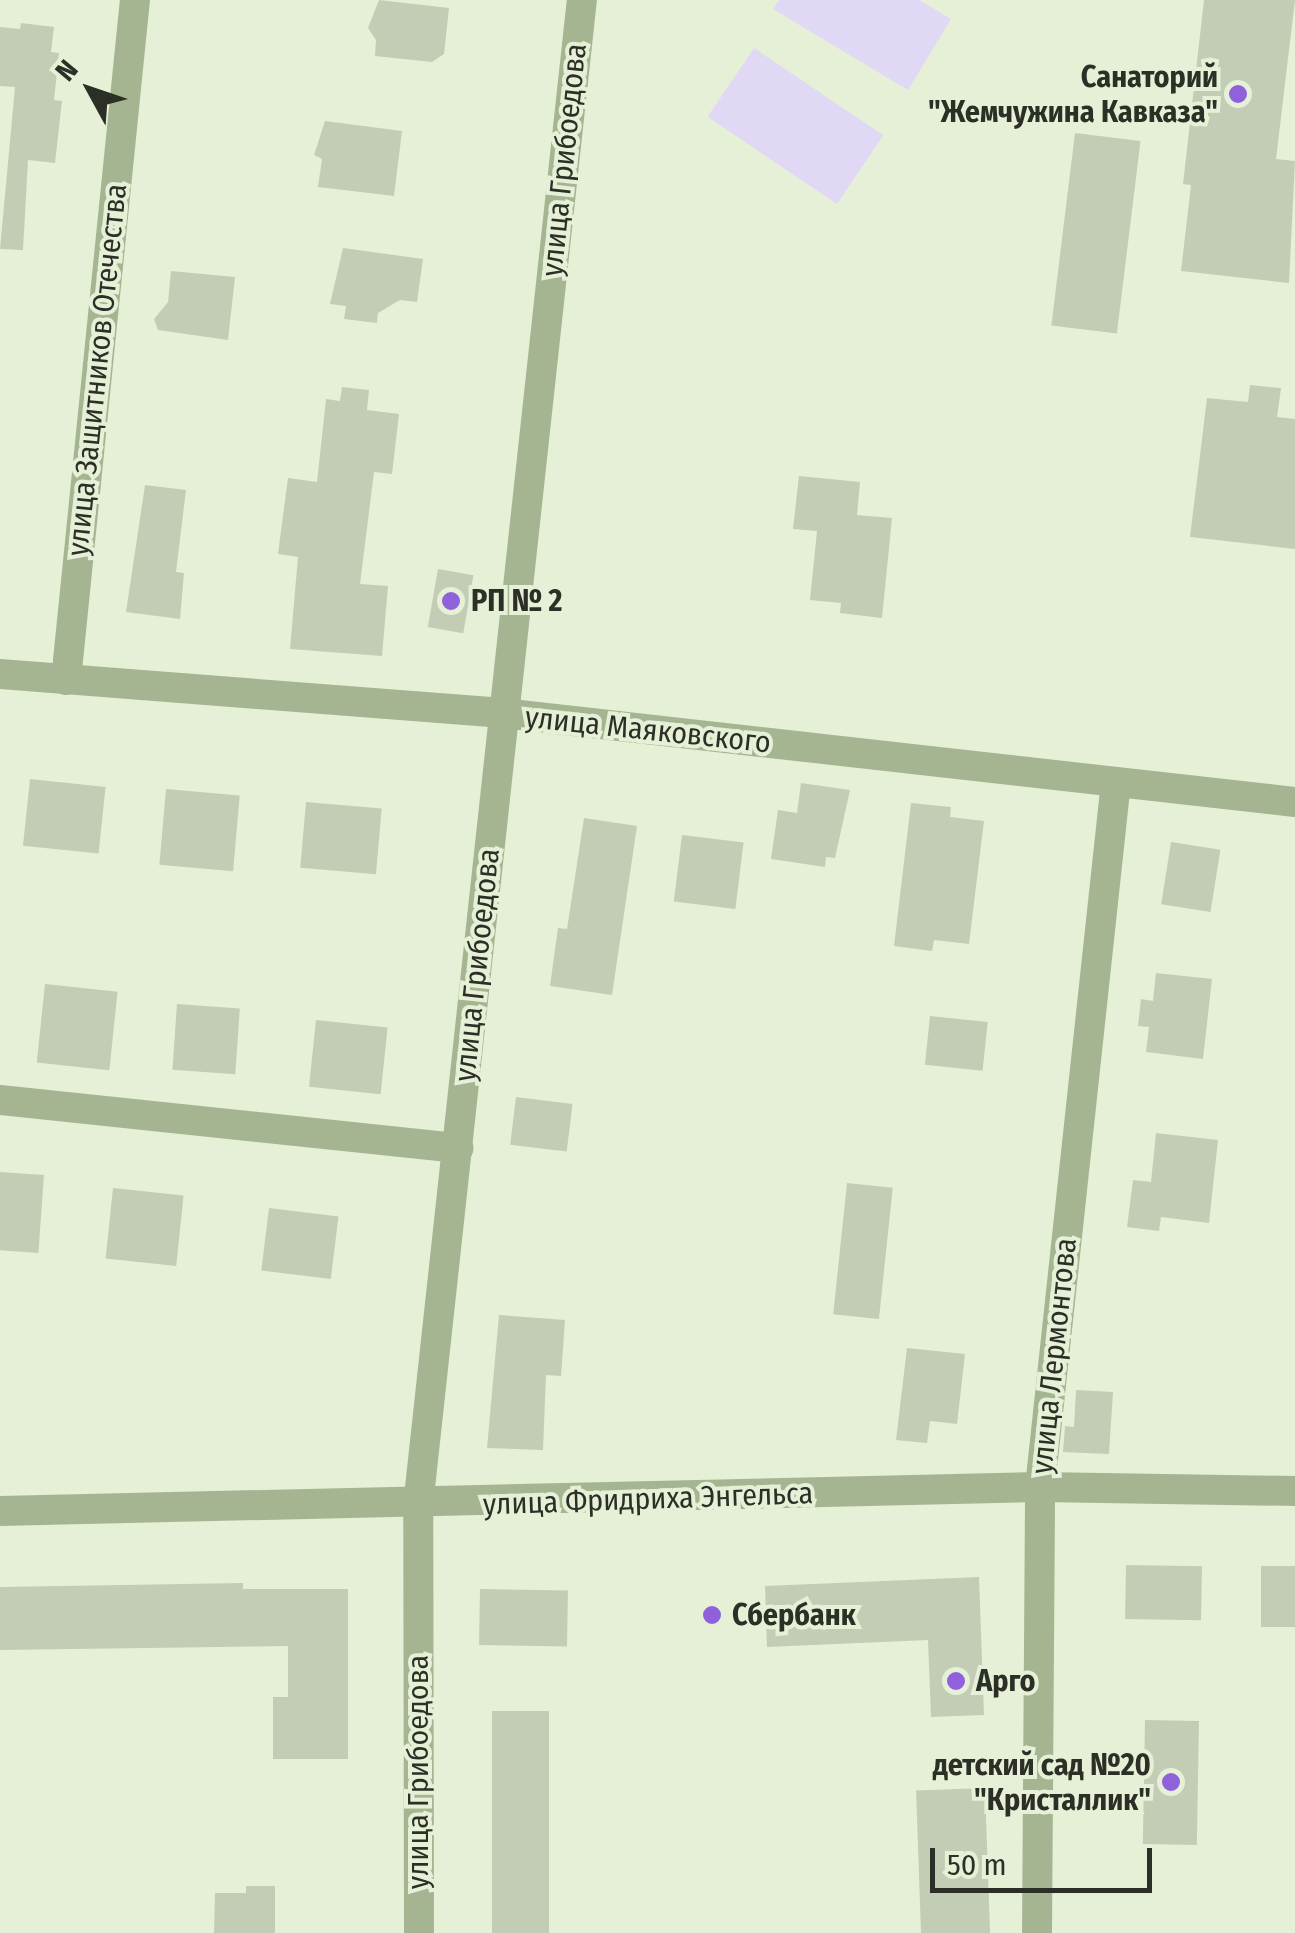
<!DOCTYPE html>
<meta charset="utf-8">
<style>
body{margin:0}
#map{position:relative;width:1295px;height:1933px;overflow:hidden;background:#e5f0d7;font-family:"Fira Sans Condensed",sans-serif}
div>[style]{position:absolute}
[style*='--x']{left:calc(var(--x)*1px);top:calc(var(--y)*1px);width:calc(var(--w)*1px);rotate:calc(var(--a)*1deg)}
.green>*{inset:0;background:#e0d8f4;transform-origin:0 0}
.building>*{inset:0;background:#c3cdb5;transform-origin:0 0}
.minor>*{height:30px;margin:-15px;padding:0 15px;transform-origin:15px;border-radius:15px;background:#a5b591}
.dots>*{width:28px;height:28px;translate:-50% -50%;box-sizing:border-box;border:5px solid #e5f0d7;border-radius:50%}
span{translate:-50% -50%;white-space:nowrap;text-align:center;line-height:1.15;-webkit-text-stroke:8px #e5f0d7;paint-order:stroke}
.poi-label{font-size:30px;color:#2b2f26;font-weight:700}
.right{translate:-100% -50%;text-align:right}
.left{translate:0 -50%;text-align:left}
.street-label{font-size:30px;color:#2b2f26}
.north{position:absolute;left:40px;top:40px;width:100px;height:100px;-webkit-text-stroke:8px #e5f0d7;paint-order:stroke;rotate:310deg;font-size:28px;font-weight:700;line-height:40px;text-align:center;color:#2b2f26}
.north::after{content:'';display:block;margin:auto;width:35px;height:45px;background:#2b2f26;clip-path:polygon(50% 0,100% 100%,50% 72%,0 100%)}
.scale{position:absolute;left:930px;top:1848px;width:222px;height:45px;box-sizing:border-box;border:5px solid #2b2f26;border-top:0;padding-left:12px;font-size:30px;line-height:35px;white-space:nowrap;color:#2b2f26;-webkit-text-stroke:8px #e5f0d7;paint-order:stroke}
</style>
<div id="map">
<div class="green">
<div style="clip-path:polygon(779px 0,919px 0,951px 19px,908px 90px,773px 9px)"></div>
<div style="left:754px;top:48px;width:156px;height:83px;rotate:34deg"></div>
</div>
<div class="building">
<div style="clip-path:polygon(379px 0,449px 8px,444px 54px,432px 62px,375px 56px,376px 40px,368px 28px)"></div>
<div style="clip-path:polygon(1204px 0,1295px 0,1276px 159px,1295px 161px,1289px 283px,1181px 271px,1191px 185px,1183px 184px)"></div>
<div style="clip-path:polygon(21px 23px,54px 27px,51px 52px,59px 53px,54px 100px,62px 101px,55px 163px,28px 160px,23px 250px,0 249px,15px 87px,0 86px,0 27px,20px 29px)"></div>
<div style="clip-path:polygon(325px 121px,402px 131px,394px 196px,318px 187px,322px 159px,314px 155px)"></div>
<div style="left:1075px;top:133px;width:66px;height:194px;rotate:7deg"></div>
<div style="clip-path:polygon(343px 248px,423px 259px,417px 302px,400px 300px,378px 313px,377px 323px,344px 319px,346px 306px,330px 304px)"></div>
<div style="clip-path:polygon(171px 271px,235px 277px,228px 340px,158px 330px,154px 319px,168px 302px)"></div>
<div style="clip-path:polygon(1250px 385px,1281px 388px,1277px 417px,1295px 419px,1295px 549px,1190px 537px,1207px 398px,1248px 402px)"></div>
<div style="clip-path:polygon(342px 387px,369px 390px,367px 410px,399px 414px,392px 474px,374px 472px,360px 584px,388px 586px,382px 656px,290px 649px,298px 557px,278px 554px,288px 478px,317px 482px,326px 399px,340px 401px)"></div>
<div style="clip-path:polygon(799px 476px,860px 482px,857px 515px,892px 518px,882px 618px,840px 613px,841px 603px,810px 600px,817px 531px,793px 529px)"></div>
<div style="clip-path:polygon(145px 485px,186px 490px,176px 572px,184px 573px,180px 619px,126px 612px)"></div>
<div style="left:438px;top:569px;width:36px;height:59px;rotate:10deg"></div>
<div style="left:30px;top:779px;width:76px;height:67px;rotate:6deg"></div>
<div style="clip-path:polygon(801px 783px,850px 790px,835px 858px,826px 857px,825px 867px,771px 859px,778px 810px,797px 813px)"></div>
<div style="left:166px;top:789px;width:74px;height:76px;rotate:5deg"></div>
<div style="left:306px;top:802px;width:76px;height:66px;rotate:5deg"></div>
<div style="clip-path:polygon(911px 803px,951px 807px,950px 817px,984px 821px,969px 944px,934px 940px,932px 951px,894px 946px)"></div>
<div style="clip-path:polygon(584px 818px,637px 826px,612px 995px,550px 986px,558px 928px,567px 929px)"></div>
<div style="left:682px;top:835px;width:62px;height:67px;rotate:7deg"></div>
<div style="left:1171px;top:842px;width:50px;height:63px;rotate:9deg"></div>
<div style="clip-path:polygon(1156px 973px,1212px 979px,1203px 1059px,1146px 1052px,1149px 1027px,1138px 1026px,1141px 999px,1153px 1001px)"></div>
<div style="left:45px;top:984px;width:73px;height:79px;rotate:6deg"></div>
<div style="left:177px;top:1004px;width:63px;height:66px;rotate:4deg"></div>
<div style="left:930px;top:1016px;width:58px;height:49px;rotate:6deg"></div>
<div style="left:316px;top:1020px;width:72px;height:67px;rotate:6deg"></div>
<div style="left:516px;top:1097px;width:57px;height:48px;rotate:7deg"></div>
<div style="clip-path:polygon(1156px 1133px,1218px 1140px,1209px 1223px,1161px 1217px,1159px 1231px,1127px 1227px,1133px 1180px,1151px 1182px)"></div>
<div style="left:0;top:1172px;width:44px;height:78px;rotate:4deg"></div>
<div style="left:847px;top:1183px;width:46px;height:132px;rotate:6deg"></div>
<div style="left:113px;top:1188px;width:71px;height:71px;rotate:6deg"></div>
<div style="left:269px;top:1208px;width:70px;height:63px;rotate:7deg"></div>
<div style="clip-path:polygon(499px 1315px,565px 1320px,561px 1376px,546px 1375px,543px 1450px,487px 1448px)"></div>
<div style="clip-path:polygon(907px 1348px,965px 1354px,957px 1424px,930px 1421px,927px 1443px,896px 1440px)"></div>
<div style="clip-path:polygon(1076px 1390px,1113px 1392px,1109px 1454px,1063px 1452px,1065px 1426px,1074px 1427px)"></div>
<div style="left:1126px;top:1565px;width:76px;height:54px;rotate:1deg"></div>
<div style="left:1295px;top:1566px;width:61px;height:34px;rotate:90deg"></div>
<div style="clip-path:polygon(979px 1577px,984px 1715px,931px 1717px,928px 1640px,767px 1647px,765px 1586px)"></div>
<div style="clip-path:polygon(243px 1583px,243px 1589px,348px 1589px,348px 1759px,273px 1759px,273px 1697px,288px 1697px,288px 1646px,0 1650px,0 1587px)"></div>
<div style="left:480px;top:1589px;width:88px;height:56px;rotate:1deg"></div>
<div style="left:492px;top:1711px;width:57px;height:222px"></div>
<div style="left:1145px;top:1720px;width:54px;height:124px;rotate:1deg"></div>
<div style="left:985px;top:1788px;width:145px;height:69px;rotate:88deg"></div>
<div style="clip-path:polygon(246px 1886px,275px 1886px,275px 1933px,214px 1933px,215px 1893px,246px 1893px)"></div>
</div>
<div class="minor">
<div style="--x:0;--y:674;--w:505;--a:4.43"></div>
<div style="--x:503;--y:713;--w:797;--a:6.41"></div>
<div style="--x:66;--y:680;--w:683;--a:-84.21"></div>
<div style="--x:0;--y:1100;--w:461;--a:6"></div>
<div style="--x:0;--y:1511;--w:1040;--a:-1.32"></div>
<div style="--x:1040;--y:1487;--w:255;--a:0.9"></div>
<div style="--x:419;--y:1933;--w:427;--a:-90.1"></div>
<div style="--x:418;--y:1506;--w:1515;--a:-83.79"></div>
<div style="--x:1037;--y:1933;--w:446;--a:-89.6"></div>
<div style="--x:1040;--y:1487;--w:709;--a:-83.85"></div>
</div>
<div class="dots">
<div style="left:1238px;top:94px;background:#8f61db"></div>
<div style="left:451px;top:601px;background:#8f61db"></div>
<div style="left:712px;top:1615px;background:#8f61db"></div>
<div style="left:956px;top:1681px;background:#8f61db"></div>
<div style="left:1171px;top:1782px;background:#8f61db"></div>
</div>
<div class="poi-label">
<span class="right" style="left:1218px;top:94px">Санаторий<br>"Жемчужина Кавказа"</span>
<span class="left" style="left:471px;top:601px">РП № 2</span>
<span class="left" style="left:732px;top:1615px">Сбербанк</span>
<span class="left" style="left:976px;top:1681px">Арго</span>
<span class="right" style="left:1151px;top:1782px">детский сад №20<br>"Кристаллик"</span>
</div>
<div class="street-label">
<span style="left:564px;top:160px;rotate:-84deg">улица Грибоедова</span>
<span style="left:97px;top:370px;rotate:-84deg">улица Защитников Отечества</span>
<span style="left:648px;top:730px;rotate:6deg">улица Маяковского</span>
<span style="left:477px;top:965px;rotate:-84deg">улица Грибоедова</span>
<span style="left:1054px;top:1356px;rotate:-84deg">улица Лермонтова</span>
<span style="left:648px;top:1499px;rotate:-2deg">улица Фридриха Энгельса</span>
<span style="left:418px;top:1772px;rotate:-90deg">улица Грибоедова</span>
</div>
<div class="north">N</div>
<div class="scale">50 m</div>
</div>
